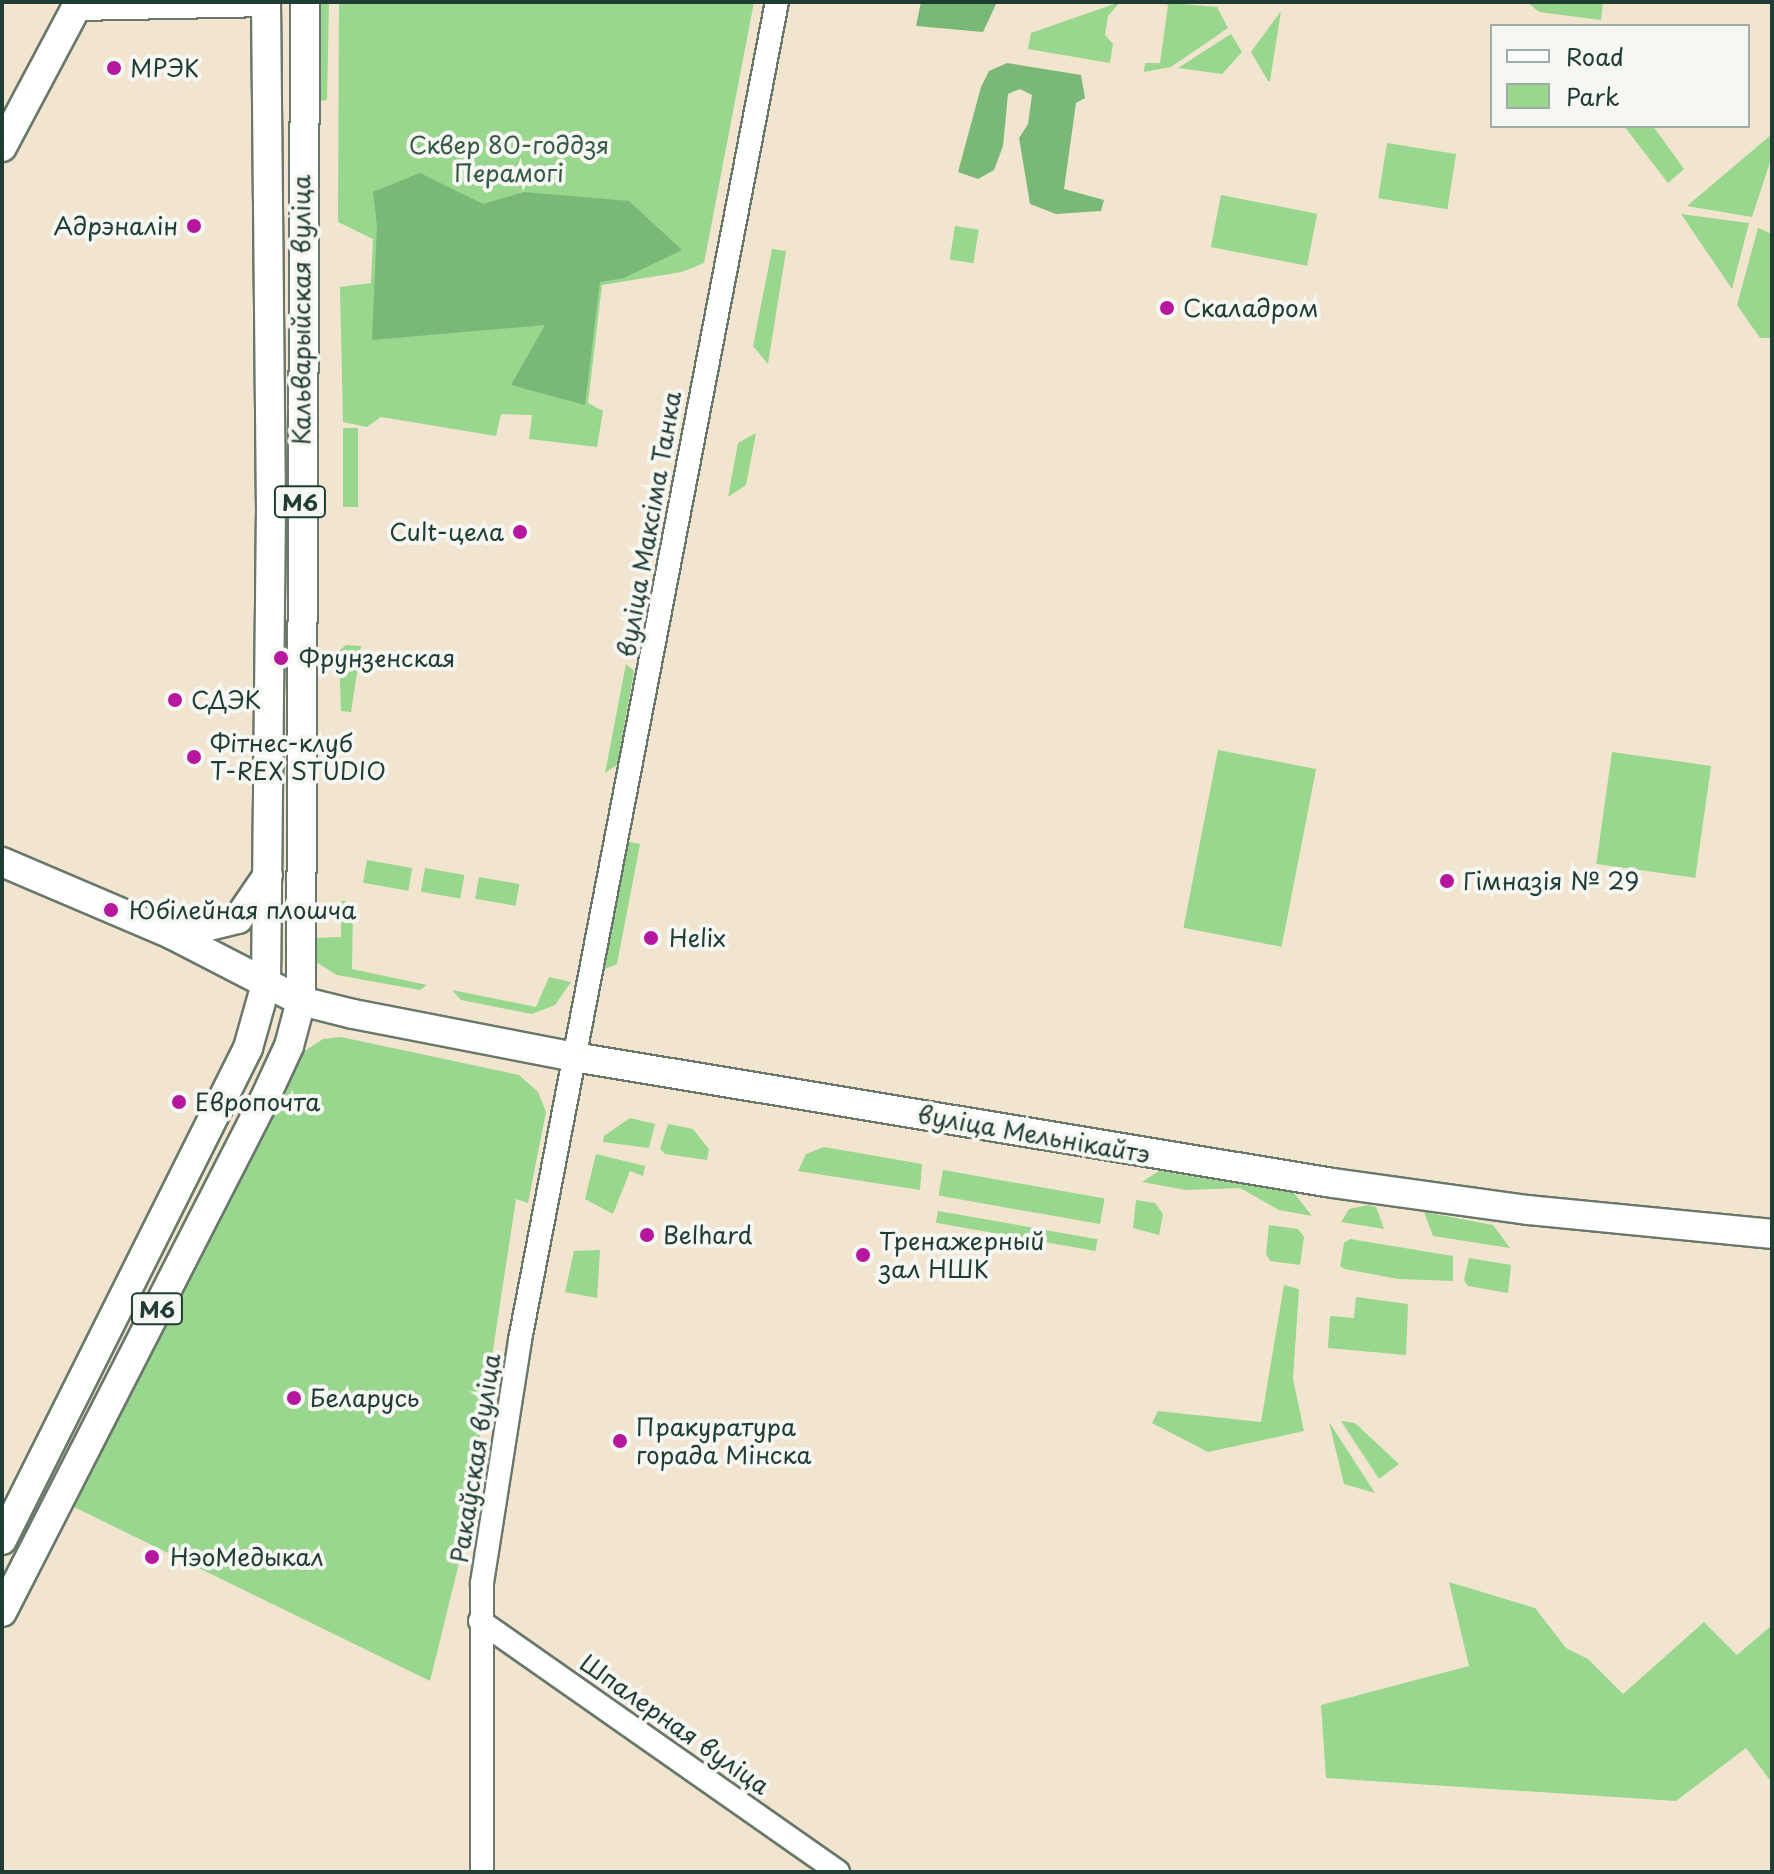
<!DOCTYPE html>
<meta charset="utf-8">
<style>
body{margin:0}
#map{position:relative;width:1774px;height:1874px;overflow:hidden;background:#f2e5cf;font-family:"Playpen Sans",sans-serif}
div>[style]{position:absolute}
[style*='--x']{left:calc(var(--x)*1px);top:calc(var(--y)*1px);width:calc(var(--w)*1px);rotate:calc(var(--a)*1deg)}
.green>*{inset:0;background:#98d78d;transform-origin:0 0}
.forest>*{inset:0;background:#7ab878}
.roads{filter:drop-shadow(2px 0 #69786a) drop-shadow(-2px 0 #69786a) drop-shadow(0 2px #69786a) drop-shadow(0 -2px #69786a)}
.minor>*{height:22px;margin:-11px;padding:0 11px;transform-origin:11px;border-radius:11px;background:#fff}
.major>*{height:28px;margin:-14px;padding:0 14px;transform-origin:14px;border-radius:14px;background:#fff}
.dots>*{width:22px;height:22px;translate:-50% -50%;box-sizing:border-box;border:4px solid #f6f6f2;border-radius:50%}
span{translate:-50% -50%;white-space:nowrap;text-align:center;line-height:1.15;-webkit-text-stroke:8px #f6f6f2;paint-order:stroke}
.shield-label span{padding:2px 6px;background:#f6f6f2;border:2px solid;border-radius:6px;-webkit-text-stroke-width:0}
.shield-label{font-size:22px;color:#1f3d34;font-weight:700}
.poi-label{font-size:24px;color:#1f3d34}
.left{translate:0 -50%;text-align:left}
.right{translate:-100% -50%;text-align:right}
.park-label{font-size:24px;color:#375c46}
.street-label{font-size:24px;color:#1f3d34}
.frame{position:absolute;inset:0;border:4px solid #1f3d34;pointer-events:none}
.legend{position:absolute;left:1490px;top:24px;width:260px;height:104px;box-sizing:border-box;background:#f6f6f2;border:2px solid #a0aca6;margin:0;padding:10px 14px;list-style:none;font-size:24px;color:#1f3d34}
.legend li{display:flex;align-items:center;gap:16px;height:40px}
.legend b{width:40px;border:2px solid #a0aca6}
</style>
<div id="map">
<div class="green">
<div style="clip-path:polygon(318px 2px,329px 2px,327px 100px,321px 101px,316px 100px)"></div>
<div style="clip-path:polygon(339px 2px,754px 2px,704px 263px,682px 272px,602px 285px,588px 403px,603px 411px,597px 447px,529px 439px,532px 415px,501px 414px,496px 436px,381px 417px,367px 427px,343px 422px,340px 287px,371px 283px,373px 239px,338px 222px)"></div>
<div style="clip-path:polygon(1120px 2px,1108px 16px,1105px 35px,1113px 44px,1110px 63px,1028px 49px,1031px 33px)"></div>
<div style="clip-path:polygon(1159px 2px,1217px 7px,1228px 28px,1171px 67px,1144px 72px,1145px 63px,1160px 63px,1168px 5px)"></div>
<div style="clip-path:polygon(1527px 2px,1603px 2px,1601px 20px,1539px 12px)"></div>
<div style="clip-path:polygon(1281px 11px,1270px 81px,1268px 81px,1251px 52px)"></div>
<div style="clip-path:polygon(1231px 34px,1242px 52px,1222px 74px,1178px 68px)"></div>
<div style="clip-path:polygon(1624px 126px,1653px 126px,1684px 169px,1668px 183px)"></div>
<div style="clip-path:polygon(1772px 134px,1772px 156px,1752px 217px,1687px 206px)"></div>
<div style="left:1387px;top:143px;width:70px;height:56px;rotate:9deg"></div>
<div style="left:1221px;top:195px;width:98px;height:53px;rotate:11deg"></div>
<div style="clip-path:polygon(1681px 214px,1749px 223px,1732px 289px)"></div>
<div style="left:955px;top:226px;width:24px;height:34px;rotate:9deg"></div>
<div style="clip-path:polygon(1758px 228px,1772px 234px,1772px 338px,1760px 338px,1737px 305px)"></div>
<div style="clip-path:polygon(772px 249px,786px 251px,768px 364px,753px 346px)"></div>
<div style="left:343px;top:428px;width:15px;height:79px"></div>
<div style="clip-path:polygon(756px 433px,746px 485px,728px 497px,738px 443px)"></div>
<div style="clip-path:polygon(346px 645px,361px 646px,351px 712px,341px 711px,339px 651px)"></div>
<div style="clip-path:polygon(626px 664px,634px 671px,617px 765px,605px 773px)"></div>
<div style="left:1218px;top:750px;width:100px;height:181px;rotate:11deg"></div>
<div style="left:1612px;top:752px;width:100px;height:113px;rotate:8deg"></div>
<div style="clip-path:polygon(624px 841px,640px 844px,617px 964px,605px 969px,598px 967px)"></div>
<div style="left:367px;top:860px;width:46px;height:23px;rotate:10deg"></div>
<div style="left:425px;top:868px;width:40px;height:24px;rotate:10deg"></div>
<div style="left:479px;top:877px;width:41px;height:22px;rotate:10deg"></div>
<div style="clip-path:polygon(341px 900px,350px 903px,353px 911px,352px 969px,427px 985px,420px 990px,337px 975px,316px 962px,313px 938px,341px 937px)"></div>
<div style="clip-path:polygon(549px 977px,571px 982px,555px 1005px,532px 1014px,461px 1000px,452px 990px,536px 1007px)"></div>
<div style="clip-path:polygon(341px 1037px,519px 1075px,538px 1092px,546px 1112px,528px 1203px,516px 1199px,463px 1547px,430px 1681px,74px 1507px,303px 1052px,323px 1039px)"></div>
<div style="clip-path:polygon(630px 1118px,655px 1124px,649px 1148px,603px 1142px,604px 1136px)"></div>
<div style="clip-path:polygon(668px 1124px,693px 1129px,709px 1149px,707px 1160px,665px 1154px,660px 1149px)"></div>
<div style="clip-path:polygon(824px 1147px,922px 1164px,920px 1190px,798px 1171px,806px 1154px)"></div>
<div style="clip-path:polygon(596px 1154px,645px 1166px,643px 1176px,630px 1171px,613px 1214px,585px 1199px)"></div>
<div style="left:943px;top:1170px;width:164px;height:26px;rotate:10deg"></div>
<div style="clip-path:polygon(1159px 1171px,1294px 1193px,1312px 1216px,1279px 1210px,1240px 1188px,1186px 1190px,1142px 1182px)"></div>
<div style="clip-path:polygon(1136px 1200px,1155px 1203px,1163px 1214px,1159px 1235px,1133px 1228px)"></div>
<div style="clip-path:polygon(1368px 1205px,1376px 1207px,1384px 1229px,1341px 1222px,1349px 1209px)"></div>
<div style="left:938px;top:1211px;width:162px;height:12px;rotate:10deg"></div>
<div style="clip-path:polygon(1424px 1212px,1493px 1225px,1510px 1248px,1433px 1236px)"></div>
<div style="clip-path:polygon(1269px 1225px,1298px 1229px,1304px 1237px,1300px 1265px,1270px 1261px,1266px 1254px)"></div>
<div style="clip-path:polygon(1350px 1239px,1453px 1256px,1453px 1281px,1398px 1279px,1345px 1269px,1340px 1266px,1344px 1243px)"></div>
<div style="clip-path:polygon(600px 1250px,597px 1298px,565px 1292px,574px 1251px)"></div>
<div style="clip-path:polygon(1469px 1258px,1511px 1265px,1508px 1293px,1468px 1286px,1464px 1280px)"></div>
<div style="clip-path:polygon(1284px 1285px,1299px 1289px,1293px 1379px,1304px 1431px,1208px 1452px,1152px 1423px,1158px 1411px,1261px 1422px)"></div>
<div style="clip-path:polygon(1356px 1297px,1408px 1304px,1406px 1355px,1328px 1348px,1330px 1316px,1354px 1318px)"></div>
<div style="clip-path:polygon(1341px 1421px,1355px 1423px,1399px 1464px,1379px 1479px)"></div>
<div style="clip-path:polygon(1329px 1422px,1375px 1493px,1344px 1484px)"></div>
<div style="clip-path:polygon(1449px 1582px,1535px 1608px,1566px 1648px,1588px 1659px,1623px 1694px,1704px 1622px,1737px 1655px,1772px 1625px,1772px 1783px,1746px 1748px,1676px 1801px,1326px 1778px,1321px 1705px,1469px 1666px)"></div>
</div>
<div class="forest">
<div style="clip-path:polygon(921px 2px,997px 2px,983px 32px,916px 26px)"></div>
<div style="clip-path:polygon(1007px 63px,1081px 75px,1085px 98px,1076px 103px,1064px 189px,1104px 200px,1101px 211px,1056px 214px,1030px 204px,1019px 138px,1028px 124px,1032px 95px,1020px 89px,1008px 94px,1003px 146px,994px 170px,978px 179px,958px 172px,981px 87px,989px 71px)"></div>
<div style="clip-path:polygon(420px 173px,483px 204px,524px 192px,629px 201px,682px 250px,624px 278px,600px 282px,585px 405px,511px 385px,545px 325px,372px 340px,377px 225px,373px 192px)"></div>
</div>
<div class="roads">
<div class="minor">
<div style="--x:480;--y:1621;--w:437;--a:35"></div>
<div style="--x:482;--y:1872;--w:289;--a:-90"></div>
<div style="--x:482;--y:1583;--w:246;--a:-81.1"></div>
<div style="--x:520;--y:1340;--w:1362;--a:-79.13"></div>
</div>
<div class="major">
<div style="--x:2;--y:147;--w:160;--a:-62"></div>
<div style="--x:77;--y:6;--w:185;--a:-1.2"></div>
<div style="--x:2;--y:862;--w:186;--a:23.1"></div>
<div style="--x:173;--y:935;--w:144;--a:27.3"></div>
<div style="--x:301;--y:1001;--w:54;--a:14"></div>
<div style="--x:353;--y:1014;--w:225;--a:11"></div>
<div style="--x:574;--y:1057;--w:769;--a:9.43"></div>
<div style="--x:1333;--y:1183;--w:197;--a:7.9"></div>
<div style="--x:1528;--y:1210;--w:245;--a:5.6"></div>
<div style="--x:173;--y:935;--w:67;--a:-13.8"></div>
<div style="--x:238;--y:919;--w:53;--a:-55.7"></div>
<div style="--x:2;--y:1540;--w:550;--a:-63.43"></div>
<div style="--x:248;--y:1048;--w:66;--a:-74.3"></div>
<div style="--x:266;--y:984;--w:472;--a:-89.4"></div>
<div style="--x:271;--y:512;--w:510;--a:-90.56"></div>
<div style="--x:2;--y:1612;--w:575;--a:-62.9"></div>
<div style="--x:264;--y:1100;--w:60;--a:-65.2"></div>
<div style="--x:289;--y:1046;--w:47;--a:-75.1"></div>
<div style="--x:301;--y:1001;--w:999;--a:-89.77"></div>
</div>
</div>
<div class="dots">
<div style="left:114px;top:68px;background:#b5179e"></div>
<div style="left:194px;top:226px;background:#b5179e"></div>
<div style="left:1167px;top:308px;background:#b5179e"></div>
<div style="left:520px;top:532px;background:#b5179e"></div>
<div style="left:281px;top:658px;background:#b5179e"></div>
<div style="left:175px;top:700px;background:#b5179e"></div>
<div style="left:194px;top:757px;background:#b5179e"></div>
<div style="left:1447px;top:881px;background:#b5179e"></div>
<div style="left:111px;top:910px;background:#b5179e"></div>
<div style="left:651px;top:938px;background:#b5179e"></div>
<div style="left:179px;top:1102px;background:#b5179e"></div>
<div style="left:647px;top:1235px;background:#b5179e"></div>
<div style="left:863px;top:1255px;background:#b5179e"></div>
<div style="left:294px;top:1398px;background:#b5179e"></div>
<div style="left:620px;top:1441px;background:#b5179e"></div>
<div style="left:152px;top:1557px;background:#b5179e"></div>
</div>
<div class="shield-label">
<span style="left:300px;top:502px">М6</span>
<span style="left:157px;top:1309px">М6</span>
</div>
<div class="poi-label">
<span class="left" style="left:130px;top:68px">МРЭК</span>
<span class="right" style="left:178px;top:226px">Адрэналін</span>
<span class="left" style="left:1183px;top:308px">Скаладром</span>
<span class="right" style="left:504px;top:532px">Cult-цела</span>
<span class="left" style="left:299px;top:658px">Фрунзенская</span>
<span class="left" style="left:191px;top:700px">СДЭК</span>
<span class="left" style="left:210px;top:757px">Фітнес-клуб<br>T-REX STUDIO</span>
<span class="left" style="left:1463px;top:881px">Гімназія № 29</span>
<span class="left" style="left:129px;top:910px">Юбілейная плошча</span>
<span class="left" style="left:669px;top:938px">Helix</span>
<span class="left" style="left:195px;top:1102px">Европочта</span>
<span class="left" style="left:663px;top:1235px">Belhard</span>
<span class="left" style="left:879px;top:1255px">Тренажерный<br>зал НШК</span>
<span class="left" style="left:310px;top:1398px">Беларусь</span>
<span class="left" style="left:636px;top:1441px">Пракуратура<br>горада Мінска</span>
<span class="left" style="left:170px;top:1557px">НэоМедыкал</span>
</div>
<div class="park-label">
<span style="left:509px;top:159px">Сквер 80-годдзя<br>Перамогі</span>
</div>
<div class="street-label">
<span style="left:301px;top:310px;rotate:-90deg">Кальварыйская вуліца</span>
<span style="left:649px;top:524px;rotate:-80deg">вуліца Максіма Танка</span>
<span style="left:1034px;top:1134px;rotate:10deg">вуліца Мельнікайтэ</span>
<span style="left:475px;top:1458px;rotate:-81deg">Ракаўская вуліца</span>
<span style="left:675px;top:1724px;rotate:35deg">Шпалерная вуліца</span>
</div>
<div class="frame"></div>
<ul class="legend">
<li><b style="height:10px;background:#fff"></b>Road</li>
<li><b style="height:22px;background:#98d78d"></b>Park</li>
</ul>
</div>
